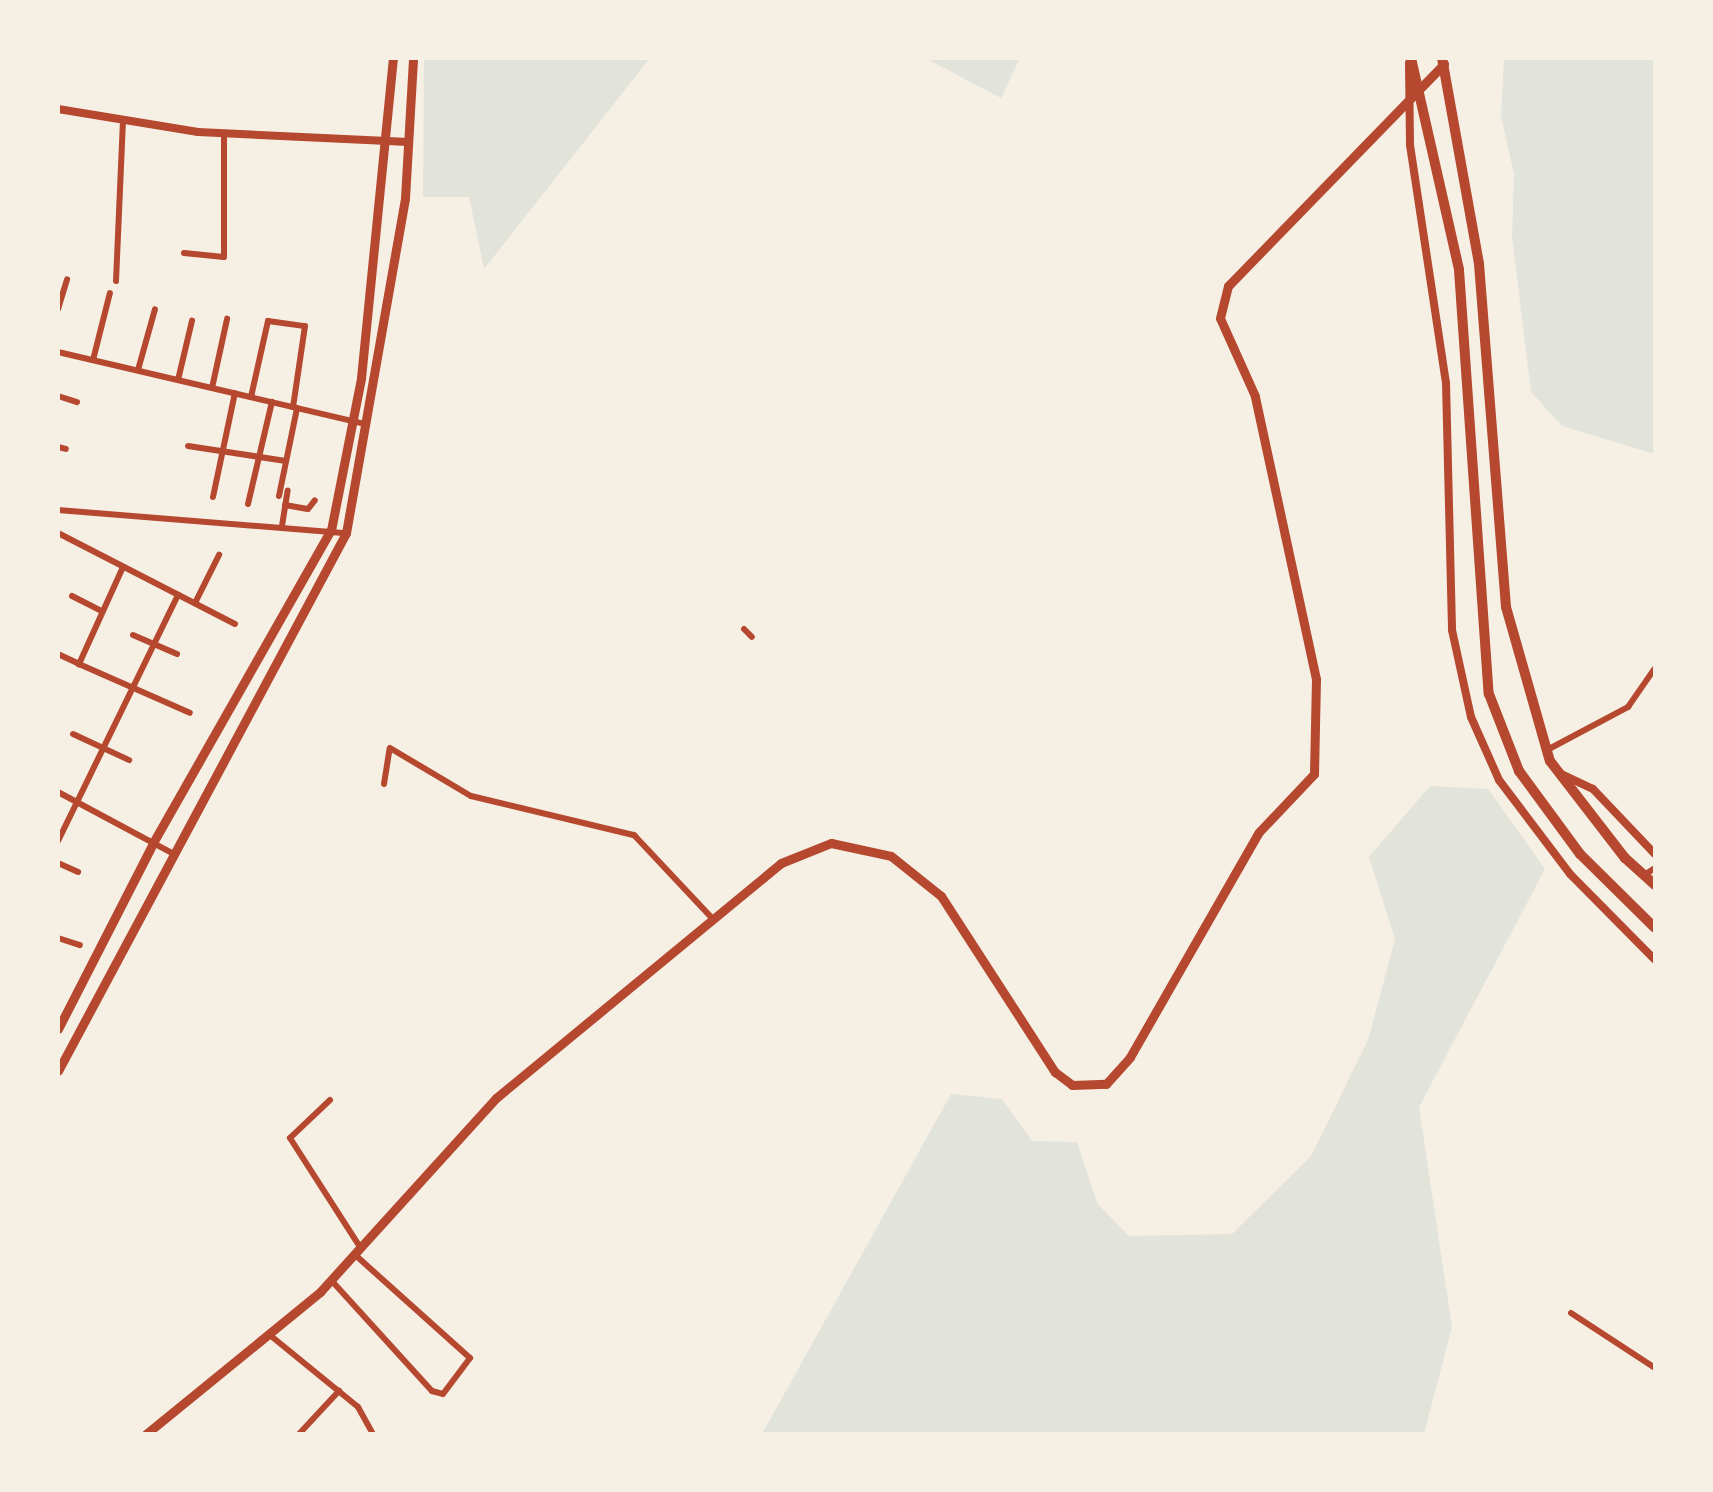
<!DOCTYPE html>
<style>
body{margin:0}
#map{position:relative;width:1713px;height:1492px;overflow:hidden;background:#f6efe4;font-family:Quicksand,sans-serif}
div>[style]{position:absolute}
[style*='--x']{left:calc(var(--x)*1px);top:calc(var(--y)*1px);width:calc(var(--w)*1px);rotate:calc(var(--a)*1deg)}
.green>*{inset:0;background:#e2e4dc}
.minor>*{height:6px;margin:-3px;padding:0 3px;transform-origin:3px;border-radius:3px;background:#b5482f}
.tertiary>*{height:8px;margin:-4px;padding:0 4px;transform-origin:4px;border-radius:4px;background:#b5482f}
.secondary>*{height:9px;margin:-4.5px;padding:0 4.5px;transform-origin:4.5px;border-radius:4.5px;background:#b5482f}
.primary>*{height:10px;margin:-5px;padding:0 5px;transform-origin:5px;border-radius:5px;background:#b5482f}
span{translate:-50% -50%;white-space:nowrap;text-align:center;line-height:1.15;-webkit-text-stroke:6px #f6efe4;paint-order:stroke}
.frame{position:absolute;inset:0;border:60px solid #f6efe4;pointer-events:none}
</style>
<div id="map">
<div class="green">
<div style="clip-path:polygon(424px 58px,650px 58px,484px 269px,469px 197px,423px 197px)"></div>
<div style="clip-path:polygon(925px 58px,1020px 58px,1001px 98px)"></div>
<div style="clip-path:polygon(1504px 58px,1655px 58px,1655px 454px,1562px 426px,1531px 392px,1512px 237px,1514px 174px,1501px 116px)"></div>
<div style="clip-path:polygon(1430px 786px,1488px 789px,1545px 869px,1419px 1107px,1452px 1327px,1424px 1434px,762px 1434px,951px 1094px,1002px 1099px,1032px 1141px,1077px 1142px,1097px 1203px,1129px 1236px,1232px 1234px,1311px 1156px,1368px 1040px,1395px 939px,1369px 857px)"></div>
</div>
<div class="minor">
<div style="--x:184;--y:253;--w:40;--a:5.7"></div>
<div style="--x:224;--y:257;--w:124;--a:-90"></div>
<div style="--x:116;--y:281;--w:161;--a:-87.5"></div>
<div style="--x:58;--y:309;--w:31;--a:-73"></div>
<div style="--x:58;--y:352;--w:316;--a:13.2"></div>
<div style="--x:93;--y:360;--w:69;--a:-75.8"></div>
<div style="--x:138;--y:370;--w:63;--a:-74.4"></div>
<div style="--x:178;--y:380;--w:61;--a:-76.7"></div>
<div style="--x:212;--y:388;--w:71;--a:-77.7"></div>
<div style="--x:58;--y:396;--w:20;--a:18"></div>
<div style="--x:251;--y:397;--w:78;--a:-77.4"></div>
<div style="--x:268;--y:321;--w:37;--a:8"></div>
<div style="--x:305;--y:326;--w:82;--a:98.4"></div>
<div style="--x:188;--y:446;--w:99;--a:8.7"></div>
<div style="--x:58;--y:447;--w:8;--a:14"></div>
<div style="--x:279;--y:496;--w:90;--a:-78.4"></div>
<div style="--x:213;--y:497;--w:106;--a:-78.1"></div>
<div style="--x:248;--y:504;--w:105;--a:-76.8"></div>
<div style="--x:285;--y:505;--w:23;--a:10"></div>
<div style="--x:308;--y:509;--w:11;--a:-52"></div>
<div style="--x:58;--y:510;--w:289;--a:4.6"></div>
<div style="--x:282;--y:526;--w:36;--a:-81"></div>
<div style="--x:58;--y:533;--w:199;--a:27.2"></div>
<div style="--x:123;--y:567;--w:107;--a:114.4"></div>
<div style="--x:79;--y:664;--w:121;--a:23.8"></div>
<div style="--x:72;--y:596;--w:34;--a:27"></div>
<div style="--x:195;--y:603;--w:54;--a:-63.4"></div>
<div style="--x:744;--y:629;--w:11;--a:45"></div>
<div style="--x:133;--y:635;--w:48;--a:23.4"></div>
<div style="--x:58;--y:654;--w:23;--a:25"></div>
<div style="--x:73;--y:734;--w:62;--a:24.9"></div>
<div style="--x:1547;--y:750;--w:92;--a:-28"></div>
<div style="--x:1628;--y:707;--w:47;--a:-55.3"></div>
<div style="--x:384;--y:784;--w:36;--a:-81"></div>
<div style="--x:390;--y:748;--w:94;--a:30.7"></div>
<div style="--x:471;--y:796;--w:168;--a:13.5"></div>
<div style="--x:634;--y:835;--w:114;--a:46.8"></div>
<div style="--x:58;--y:792;--w:129;--a:28.2"></div>
<div style="--x:58;--y:841;--w:274;--a:-64"></div>
<div style="--x:58;--y:863;--w:22;--a:24"></div>
<div style="--x:1644;--y:875;--w:13;--a:-32"></div>
<div style="--x:58;--y:938;--w:23;--a:18"></div>
<div style="--x:330;--y:1100;--w:55;--a:136.5"></div>
<div style="--x:290;--y:1138;--w:130;--a:57.3"></div>
<div style="--x:331;--y:1280;--w:150;--a:47.7"></div>
<div style="--x:432;--y:1391;--w:11;--a:15"></div>
<div style="--x:443;--y:1394;--w:45;--a:-53.1"></div>
<div style="--x:470;--y:1358;--w:156;--a:-138.1"></div>
<div style="--x:1571;--y:1313;--w:100;--a:33.2"></div>
<div style="--x:271;--y:1336;--w:112;--a:39.2"></div>
<div style="--x:358;--y:1407;--w:31;--a:61"></div>
<div style="--x:299;--y:1434;--w:59;--a:-47.1"></div>
</div>
<div class="tertiary">
<div style="--x:1409;--y:63;--w:82;--a:89.3"></div>
<div style="--x:1410;--y:145;--w:241;--a:81.4"></div>
<div style="--x:1446;--y:383;--w:247;--a:88.6"></div>
<div style="--x:1452;--y:630;--w:89;--a:77.7"></div>
<div style="--x:1471;--y:717;--w:69;--a:66"></div>
<div style="--x:1499;--y:780;--w:118;--a:52.9"></div>
<div style="--x:1570;--y:874;--w:121;--a:45.3"></div>
<div style="--x:58;--y:109;--w:142;--a:9.3"></div>
<div style="--x:198;--y:132;--w:211;--a:2.7"></div>
<div style="--x:1561;--y:774;--w:35;--a:25"></div>
<div style="--x:1593;--y:789;--w:90;--a:46.4"></div>
</div>
<div class="secondary">
<div style="--x:58;--y:1029;--w:211;--a:-62.9"></div>
<div style="--x:154;--y:841;--w:358;--a:-60.4"></div>
<div style="--x:331;--y:530;--w:155;--a:-78.8"></div>
<div style="--x:361;--y:378;--w:322;--a:-84.3"></div>
<div style="--x:58;--y:1071;--w:610;--a:-61.84"></div>
<div style="--x:346;--y:533;--w:340;--a:-80"></div>
<div style="--x:405;--y:198;--w:140;--a:-86.7"></div>
<div style="--x:146;--y:1434;--w:225;--a:-39.2"></div>
<div style="--x:320;--y:1292;--w:262;--a:-47.8"></div>
<div style="--x:496;--y:1098;--w:369;--a:-39.5"></div>
<div style="--x:781;--y:863;--w:54;--a:-21.8"></div>
<div style="--x:831;--y:843;--w:61;--a:12.2"></div>
<div style="--x:891;--y:856;--w:64;--a:38.7"></div>
<div style="--x:941;--y:896;--w:210;--a:57.1"></div>
<div style="--x:1055;--y:1072;--w:21;--a:37"></div>
<div style="--x:1072;--y:1085;--w:34;--a:-2"></div>
<div style="--x:1106;--y:1084;--w:36;--a:-48"></div>
<div style="--x:1130;--y:1057;--w:259;--a:-60.2"></div>
<div style="--x:1259;--y:832;--w:80;--a:-46.5"></div>
<div style="--x:1314;--y:774;--w:95;--a:-88.8"></div>
<div style="--x:1316;--y:679;--w:289;--a:-102.2"></div>
<div style="--x:1255;--y:396;--w:85;--a:-114.2"></div>
<div style="--x:1220;--y:318;--w:33;--a:-76"></div>
<div style="--x:1228;--y:286;--w:310;--a:-45.8"></div>
</div>
<div class="primary">
<div style="--x:1411;--y:58;--w:217;--a:77.2"></div>
<div style="--x:1459;--y:270;--w:425;--a:86"></div>
<div style="--x:1489;--y:694;--w:83;--a:68.7"></div>
<div style="--x:1519;--y:771;--w:103;--a:53.7"></div>
<div style="--x:1580;--y:854;--w:105;--a:44.6"></div>
<div style="--x:1442;--y:58;--w:209;--a:79.8"></div>
<div style="--x:1479;--y:264;--w:344;--a:85.5"></div>
<div style="--x:1506;--y:607;--w:160;--a:74.1"></div>
<div style="--x:1550;--y:761;--w:123;--a:52.3"></div>
<div style="--x:1625;--y:858;--w:40;--a:42"></div>
</div>
<div class="frame"></div>
</div>
